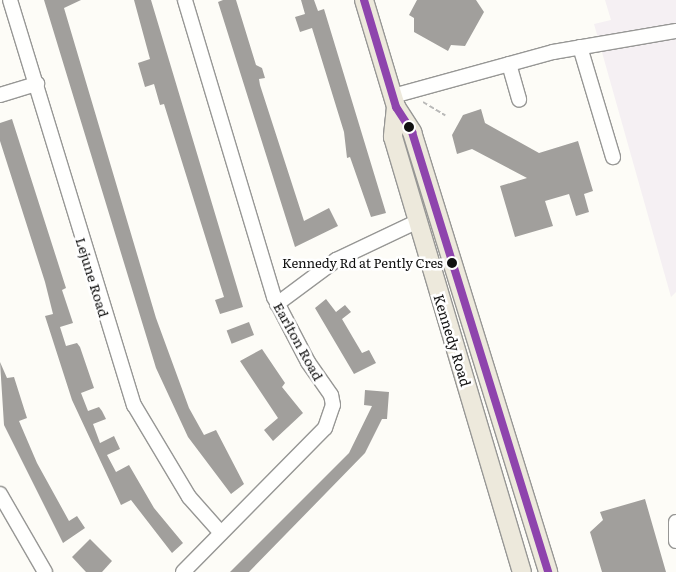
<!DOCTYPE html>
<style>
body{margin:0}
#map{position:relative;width:676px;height:572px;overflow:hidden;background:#fdfcf7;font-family:Literata,serif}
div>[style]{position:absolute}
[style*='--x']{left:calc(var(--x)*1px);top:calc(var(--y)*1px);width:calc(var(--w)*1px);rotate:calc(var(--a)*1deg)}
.industrial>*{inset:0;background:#f5f0f3}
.building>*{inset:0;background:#a19f9c;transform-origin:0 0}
.path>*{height:2px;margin-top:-1px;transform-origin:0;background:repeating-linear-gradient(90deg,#b9b9b8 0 5px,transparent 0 7.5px)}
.roads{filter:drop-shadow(1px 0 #979795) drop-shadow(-1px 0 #979795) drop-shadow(0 1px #979795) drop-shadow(0 -1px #979795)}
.minor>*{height:14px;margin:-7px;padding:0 7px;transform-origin:7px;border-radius:7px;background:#fffffe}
.major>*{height:18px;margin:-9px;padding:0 9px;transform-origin:9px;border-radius:9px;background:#ede9dc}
.bus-1>*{height:8px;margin:-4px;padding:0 4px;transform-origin:4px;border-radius:4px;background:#8e44ad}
.dots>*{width:14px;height:14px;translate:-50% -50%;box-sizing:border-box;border:2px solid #fff;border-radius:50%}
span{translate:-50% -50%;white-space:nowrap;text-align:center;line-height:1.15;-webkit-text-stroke:5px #fff;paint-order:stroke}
.bus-label{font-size:13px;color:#111}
.right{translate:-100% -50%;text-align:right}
.street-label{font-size:14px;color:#111}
</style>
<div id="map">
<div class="industrial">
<div style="clip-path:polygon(605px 0,676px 0,676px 292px,671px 297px,594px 24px,611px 20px)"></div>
</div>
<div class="building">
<div style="clip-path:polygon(44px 0,81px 0,64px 8px,156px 318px,189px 408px,204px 435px,216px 430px,244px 484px,231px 494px,188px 437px,156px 368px)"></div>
<div style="clip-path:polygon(134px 0,151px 0,243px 307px,220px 314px,215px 300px,224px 297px,164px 104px,160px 105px,154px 84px,145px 87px,138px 63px,150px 59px)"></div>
<div style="clip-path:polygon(223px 0,236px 0,256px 65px,262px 68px,265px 78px,259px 79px,260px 85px,304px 221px,329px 208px,338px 226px,295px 247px,218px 2px)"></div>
<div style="clip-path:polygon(301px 0,314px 0,318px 11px,324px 9px,386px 213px,371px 217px,350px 157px,347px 158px,344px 132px,312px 28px,300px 32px,295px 17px,305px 14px)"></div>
<div style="clip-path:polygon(417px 0,476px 0,484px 12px,465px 46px,451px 45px,448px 51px,414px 32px,414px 18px,409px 15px)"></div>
<div style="clip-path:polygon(481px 109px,485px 123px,539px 153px,578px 141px,593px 191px,584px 194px,589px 212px,576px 216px,569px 194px,545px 201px,553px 226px,515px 237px,500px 186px,527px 178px,472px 149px,457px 154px,452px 135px,463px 115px)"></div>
<div style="clip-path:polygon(12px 119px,66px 288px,62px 290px,73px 323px,60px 327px,66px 346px,77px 343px,80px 347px,94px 388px,81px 393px,88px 411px,99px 407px,102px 411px,106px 419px,93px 424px,100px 443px,114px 436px,120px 449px,107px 455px,116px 472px,129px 465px,154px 508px,183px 543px,172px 553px,131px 500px,121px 505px,72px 400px,45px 316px,53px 314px,45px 282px,0 141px,0 123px)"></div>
<div style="clip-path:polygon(326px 299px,336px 312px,345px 305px,351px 312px,342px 319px,362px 353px,369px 350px,376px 363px,354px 374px,315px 308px)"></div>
<div style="left:249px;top:322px;width:14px;height:24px;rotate:69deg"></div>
<div style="clip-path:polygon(262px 349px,285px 383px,282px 387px,303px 413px,273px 441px,264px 430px,278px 418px,240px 361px)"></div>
<div style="clip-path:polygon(0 362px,7px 378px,14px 377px,27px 418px,19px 421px,37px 463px,69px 521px,77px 516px,85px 528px,63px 543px,4px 425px)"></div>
<div style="clip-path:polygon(365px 390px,389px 392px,387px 419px,382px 419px,365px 453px,249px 572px,230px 572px,349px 453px,372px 406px,364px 405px)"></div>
<div style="clip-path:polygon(645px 499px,666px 572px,602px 572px,590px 532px,603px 520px,600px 512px)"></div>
<div style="clip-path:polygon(90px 539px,112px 561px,102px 572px,86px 572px,72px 557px)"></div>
</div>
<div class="path">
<div style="--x:423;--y:102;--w:26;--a:31"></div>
</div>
<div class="roads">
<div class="minor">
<div style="--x:10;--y:0;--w:424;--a:73"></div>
<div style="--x:134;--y:405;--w:107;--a:59.1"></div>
<div style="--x:189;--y:497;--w:48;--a:48.4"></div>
<div style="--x:580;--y:47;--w:115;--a:73.3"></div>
<div style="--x:509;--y:64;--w:37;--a:74"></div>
<div style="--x:0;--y:95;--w:39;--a:-17"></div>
<div style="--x:393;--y:96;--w:166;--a:-15.4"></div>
<div style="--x:553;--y:52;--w:125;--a:-9.7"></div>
<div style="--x:277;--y:304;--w:74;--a:-36.7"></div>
<div style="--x:336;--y:260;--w:91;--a:-25.4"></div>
<div style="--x:0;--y:494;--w:90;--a:60"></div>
<div style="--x:676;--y:522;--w:19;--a:90"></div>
<div style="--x:183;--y:572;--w:202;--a:-45.4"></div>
<div style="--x:325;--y:428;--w:24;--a:-71"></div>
<div style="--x:333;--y:405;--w:10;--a:-101"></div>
<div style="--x:331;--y:395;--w:40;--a:-124.9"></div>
<div style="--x:308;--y:362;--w:73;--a:-117.6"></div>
<div style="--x:274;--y:297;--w:310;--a:-106.7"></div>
</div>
<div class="major">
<div style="--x:364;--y:0;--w:112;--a:73.3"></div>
<div style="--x:396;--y:107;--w:30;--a:96"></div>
<div style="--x:393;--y:137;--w:454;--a:73.5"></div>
<div style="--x:396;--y:107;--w:30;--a:57"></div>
<div style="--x:412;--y:132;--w:461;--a:72.8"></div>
</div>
</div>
<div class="bus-1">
<div style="--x:364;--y:0;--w:112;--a:73.3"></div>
<div style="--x:396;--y:107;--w:30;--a:57"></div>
<div style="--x:412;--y:132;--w:461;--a:72.8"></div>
</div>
<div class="dots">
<div style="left:409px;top:127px;background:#111"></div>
<div style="left:452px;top:263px;background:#111"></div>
</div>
<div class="bus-label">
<span class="right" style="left:443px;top:263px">Kennedy Rd at Pently Cres</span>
</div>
<div class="street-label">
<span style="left:93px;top:277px;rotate:73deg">Lejune Road</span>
<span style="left:453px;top:340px;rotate:73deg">Kennedy Road</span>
<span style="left:299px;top:341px;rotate:61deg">Earlton Road</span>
</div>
</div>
